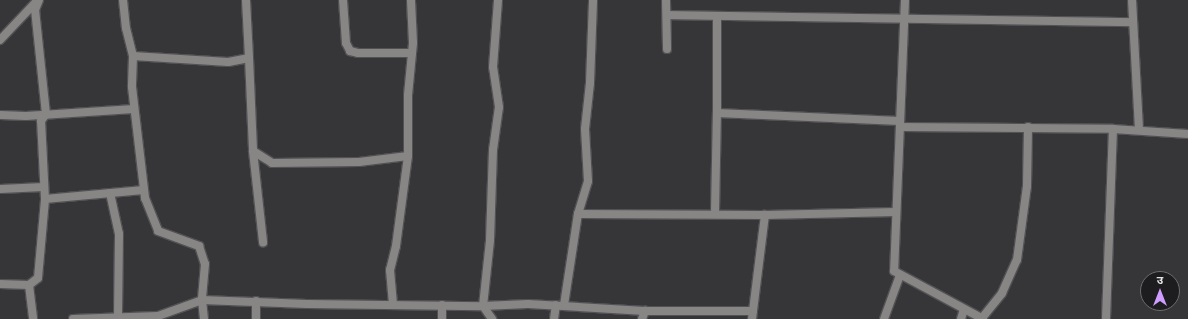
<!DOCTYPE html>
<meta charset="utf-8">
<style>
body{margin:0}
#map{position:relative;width:1188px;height:319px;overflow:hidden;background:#363639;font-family:"DM Sans","Noto Sans Devanagari",sans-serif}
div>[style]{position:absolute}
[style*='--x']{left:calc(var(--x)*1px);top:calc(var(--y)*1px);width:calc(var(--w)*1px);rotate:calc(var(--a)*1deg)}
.roads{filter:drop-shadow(1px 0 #525255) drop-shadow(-1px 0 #525255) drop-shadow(0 1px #525255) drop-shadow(0 -1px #525255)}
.minor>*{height:8px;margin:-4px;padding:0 4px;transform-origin:4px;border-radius:4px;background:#888685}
span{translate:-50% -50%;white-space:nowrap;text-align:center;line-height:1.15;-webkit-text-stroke:4px #1d1d1f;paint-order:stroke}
.north{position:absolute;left:1140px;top:271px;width:40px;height:40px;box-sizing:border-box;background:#1d1d1f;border:1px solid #6d6d6f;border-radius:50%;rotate:0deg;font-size:11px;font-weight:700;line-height:16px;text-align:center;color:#e4e4e6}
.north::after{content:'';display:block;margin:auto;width:14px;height:18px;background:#cf9dff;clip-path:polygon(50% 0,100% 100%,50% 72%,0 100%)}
</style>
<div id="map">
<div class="roads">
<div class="minor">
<div style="--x:123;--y:0;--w:28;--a:84"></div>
<div style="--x:126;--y:28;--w:29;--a:76"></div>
<div style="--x:246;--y:0;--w:58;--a:87"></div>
<div style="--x:249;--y:58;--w:21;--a:169"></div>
<div style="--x:228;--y:62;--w:95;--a:-176.4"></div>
<div style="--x:133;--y:56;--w:31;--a:92"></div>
<div style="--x:132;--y:87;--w:112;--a:83.3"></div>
<div style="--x:145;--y:198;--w:35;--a:68"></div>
<div style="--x:158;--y:231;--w:44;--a:20.1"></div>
<div style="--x:199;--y:246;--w:19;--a:72"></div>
<div style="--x:205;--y:264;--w:36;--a:95"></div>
<div style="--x:202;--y:300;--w:105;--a:2.2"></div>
<div style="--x:307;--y:304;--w:176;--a:0.7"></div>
<div style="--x:483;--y:306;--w:66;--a:-83.9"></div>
<div style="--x:490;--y:240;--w:90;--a:-88.1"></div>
<div style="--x:493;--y:150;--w:43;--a:-82.1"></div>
<div style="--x:499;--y:107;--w:40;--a:-98.5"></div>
<div style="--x:493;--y:67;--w:67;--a:-85.7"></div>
<div style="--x:343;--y:0;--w:43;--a:86"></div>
<div style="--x:346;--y:43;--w:9;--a:63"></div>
<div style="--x:350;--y:51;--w:8;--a:14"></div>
<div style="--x:358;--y:53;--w:54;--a:0"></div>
<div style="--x:666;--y:0;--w:49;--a:88.8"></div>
<div style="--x:905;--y:0;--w:271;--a:92.3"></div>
<div style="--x:894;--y:271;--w:101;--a:28.3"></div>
<div style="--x:1132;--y:0;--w:129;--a:86.9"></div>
<div style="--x:667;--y:15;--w:465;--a:0.9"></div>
<div style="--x:717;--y:16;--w:97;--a:90"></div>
<div style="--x:717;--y:113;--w:183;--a:2.5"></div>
<div style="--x:0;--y:40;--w:54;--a:-46.5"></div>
<div style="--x:249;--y:58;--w:93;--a:87.5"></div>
<div style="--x:253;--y:151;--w:22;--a:32"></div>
<div style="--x:272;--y:163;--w:87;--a:-0.7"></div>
<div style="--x:359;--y:162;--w:49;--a:-7"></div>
<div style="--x:408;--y:156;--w:91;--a:97.6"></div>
<div style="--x:396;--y:246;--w:25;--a:104"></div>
<div style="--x:390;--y:270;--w:34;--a:85"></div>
<div style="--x:0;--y:115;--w:26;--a:2"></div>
<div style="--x:26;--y:116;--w:108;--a:-3.7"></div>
<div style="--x:900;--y:127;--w:213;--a:0.5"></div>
<div style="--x:253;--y:151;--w:92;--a:83.7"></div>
<div style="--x:408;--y:156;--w:61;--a:-90"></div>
<div style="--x:408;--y:95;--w:52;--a:-84.5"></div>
<div style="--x:413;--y:43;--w:43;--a:-92.7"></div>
<div style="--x:0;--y:189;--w:44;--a:-2.6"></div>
<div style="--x:110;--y:193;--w:42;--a:77.6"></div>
<div style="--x:119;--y:234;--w:83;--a:90.7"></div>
<div style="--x:45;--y:199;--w:99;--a:-5.2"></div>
<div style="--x:715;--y:213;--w:100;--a:-88.9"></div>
<div style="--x:578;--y:214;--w:34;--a:-73"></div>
<div style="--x:588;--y:181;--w:52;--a:-93.3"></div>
<div style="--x:585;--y:129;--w:46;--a:-83.8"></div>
<div style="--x:590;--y:83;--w:83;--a:-87.9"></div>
<div style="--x:0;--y:284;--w:29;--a:2"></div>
<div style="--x:29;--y:285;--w:11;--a:-38"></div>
<div style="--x:38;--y:278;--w:79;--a:-84.9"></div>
<div style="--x:45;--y:199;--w:78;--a:-92.9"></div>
<div style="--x:41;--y:121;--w:9;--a:-54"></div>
<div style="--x:46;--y:114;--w:105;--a:-96"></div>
<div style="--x:35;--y:10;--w:11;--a:-68"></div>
<div style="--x:29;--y:285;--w:34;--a:83"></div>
<div style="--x:256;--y:301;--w:18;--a:90"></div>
<div style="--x:442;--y:305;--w:14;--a:90"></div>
<div style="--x:564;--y:305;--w:92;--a:-81.3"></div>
<div style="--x:578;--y:214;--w:187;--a:0.3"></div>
<div style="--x:765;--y:215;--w:131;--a:-1.3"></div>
<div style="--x:483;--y:306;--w:45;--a:-2.5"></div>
<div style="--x:528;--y:304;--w:117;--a:3.4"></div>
<div style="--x:645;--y:311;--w:108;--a:0"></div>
<div style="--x:483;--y:306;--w:16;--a:55"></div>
<div style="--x:982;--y:318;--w:32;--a:-51"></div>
<div style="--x:1002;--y:293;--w:36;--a:-66"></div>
<div style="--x:1017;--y:260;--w:75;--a:-82.3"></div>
<div style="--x:1027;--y:186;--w:59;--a:-89"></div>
<div style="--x:73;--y:319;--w:85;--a:-2"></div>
<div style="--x:158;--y:316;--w:47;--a:-20"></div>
<div style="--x:202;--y:300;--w:19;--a:84"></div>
<div style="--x:554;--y:319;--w:14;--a:-82"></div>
<div style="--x:642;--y:319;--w:9;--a:-69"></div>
<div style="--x:752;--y:319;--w:105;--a:-82.9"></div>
<div style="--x:884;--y:319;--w:47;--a:-70"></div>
<div style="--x:961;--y:319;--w:10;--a:-73"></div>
<div style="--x:1106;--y:319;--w:190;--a:-87.9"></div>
<div style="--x:1113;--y:129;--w:75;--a:3.8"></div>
</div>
</div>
<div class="north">उ</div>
</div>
